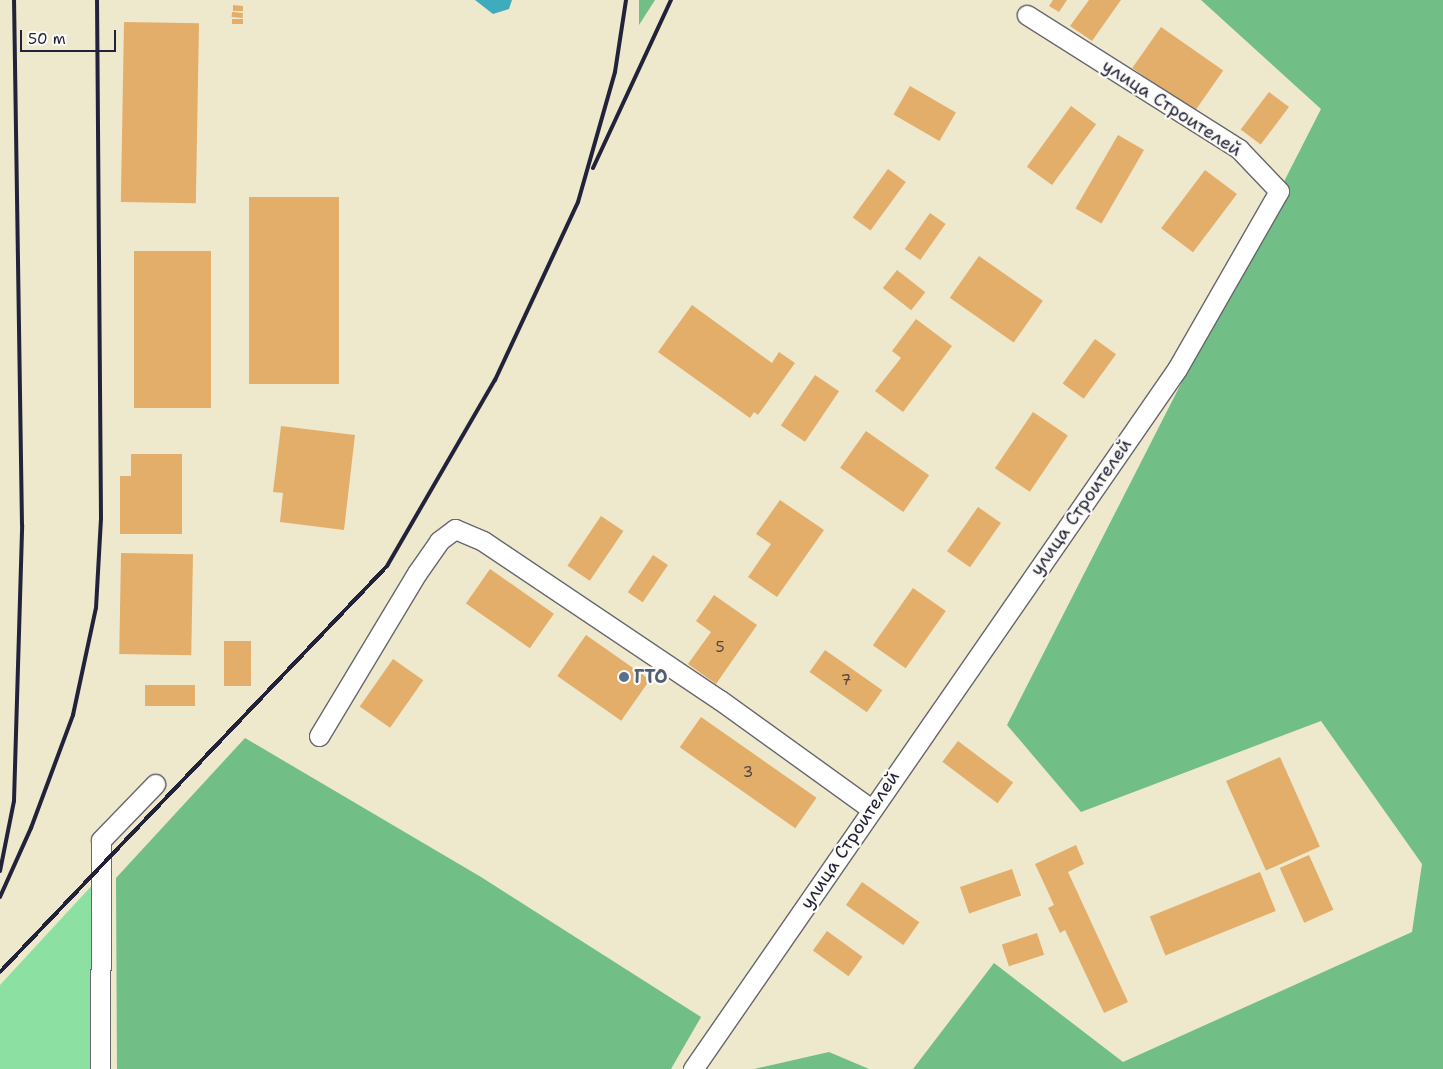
<!DOCTYPE html>
<meta charset="utf-8">
<style>
body{margin:0}
#map{position:relative;width:1443px;height:1069px;overflow:hidden;background:#eee8cc;font-family:"Shantell Sans",sans-serif}
div>[style]{position:absolute}
[style*='--x']{left:calc(var(--x)*1px);top:calc(var(--y)*1px);width:calc(var(--w)*1px);rotate:calc(var(--a)*1deg)}
.green>*{inset:0;background:#8ce0a1}
.forest>*{inset:0;background:#71be87}
.water>*{inset:0;background:#3facbd}
.building>*{inset:0;background:#e3ae6a;transform-origin:0 0}
.roads{filter:drop-shadow(1px 0 #69676e) drop-shadow(-1px 0 #69676e) drop-shadow(0 1px #69676e) drop-shadow(0 -1px #69676e)}
.minor>*{height:19px;margin:-9.5px;padding:0 9.5px;transform-origin:9.5px;border-radius:9.5px;background:#fff}
.rail>*{height:4px;margin:-2px;padding:0 2px;transform-origin:2px;border-radius:2px;background:#22223b}
.dots>*{width:14px;height:14px;translate:-50% -50%;box-sizing:border-box;border:2px solid #fdfcf7;border-radius:50%}
span{translate:-50% -50%;white-space:nowrap;text-align:center;line-height:1.15;-webkit-text-stroke:4.5px #fdfcf7;paint-order:stroke}
.number-label{font-size:15px;color:#524547}
.number-label span{-webkit-text-stroke-width:0}
.street-label{font-size:18px;color:#22223b}
.service-label{font-size:18px;color:#4e5e75;font-weight:700}
.left{translate:0 -50%;text-align:left}
.scale{position:absolute;left:20px;top:30px;width:96px;height:22px;box-sizing:border-box;border:2px solid #22223b;border-top:0;padding-left:6px;font-size:15px;line-height:18px;white-space:nowrap;color:#22223b;-webkit-text-stroke:4px #fdfcf7;paint-order:stroke}
</style>
<div id="map">
<div class="green">
<div style="clip-path:polygon(97px 880px,94px 1069px,0 1069px,0 985px)"></div>
</div>
<div class="forest">
<div style="clip-path:polygon(639px 0,655px 0,639px 25px)"></div>
<div style="clip-path:polygon(1201px 0,1443px 0,1443px 1069px,913px 1069px,994px 963px,1123px 1062px,1412px 932px,1422px 864px,1321px 721px,1081px 812px,1007px 725px,1321px 109px)"></div>
<div style="clip-path:polygon(245px 738px,481px 877px,701px 1017px,671px 1069px,117px 1069px,116px 878px)"></div>
<div style="clip-path:polygon(829px 1052px,869px 1069px,754px 1069px)"></div>
</div>
<div class="water">
<div style="clip-path:polygon(475px 0,512px 0,509px 9px,493px 14px)"></div>
</div>
<div class="building">
<div style="clip-path:polygon(1053px 0,1067px 0,1059px 12px,1049px 6px)"></div>
<div style="clip-path:polygon(1089px 0,1121px 0,1092px 41px,1070px 26px)"></div>
<div style="clip-path:polygon(233px 5px,243px 6px,243px 11px,233px 11px)"></div>
<div style="left:232px;top:12px;width:11px;height:5px;rotate:5deg"></div>
<div style="left:232px;top:19px;width:11px;height:5px"></div>
<div style="left:124px;top:22px;width:75px;height:180px;rotate:1deg"></div>
<div style="left:1161px;top:27px;width:76px;height:50px;rotate:35deg"></div>
<div style="left:910px;top:86px;width:53px;height:33px;rotate:30deg"></div>
<div style="left:1269px;top:92px;width:25px;height:47px;rotate:37deg"></div>
<div style="left:1071px;top:106px;width:31px;height:75px;rotate:36deg"></div>
<div style="left:1118px;top:135px;width:30px;height:85px;rotate:30deg"></div>
<div style="left:888px;top:169px;width:22px;height:60px;rotate:36deg"></div>
<div style="left:1205px;top:170px;width:40px;height:73px;rotate:37deg"></div>
<div style="left:249px;top:197px;width:90px;height:187px"></div>
<div style="left:930px;top:213px;width:19px;height:44px;rotate:35deg"></div>
<div style="left:211px;top:251px;width:157px;height:77px;rotate:90deg"></div>
<div style="left:979px;top:256px;width:78px;height:51px;rotate:35deg"></div>
<div style="left:897px;top:270px;width:36px;height:23px;rotate:38deg"></div>
<div style="clip-path:polygon(692px 305px,772px 363px,779px 352px,795px 363px,758px 415px,754px 412px,750px 418px,658px 352px)"></div>
<div style="clip-path:polygon(916px 319px,952px 346px,903px 412px,875px 391px,901px 358px,892px 351px)"></div>
<div style="left:1095px;top:339px;width:26px;height:55px;rotate:36deg"></div>
<div style="left:815px;top:375px;width:29px;height:61px;rotate:34deg"></div>
<div style="left:1033px;top:412px;width:42px;height:68px;rotate:34deg"></div>
<div style="clip-path:polygon(281px 426px,355px 435px,344px 530px,280px 522px,283px 493px,273px 492px)"></div>
<div style="left:866px;top:431px;width:77px;height:45px;rotate:35deg"></div>
<div style="clip-path:polygon(131px 454px,182px 454px,182px 534px,120px 534px,120px 476px,131px 476px)"></div>
<div style="clip-path:polygon(780px 500px,824px 530px,777px 597px,748px 577px,771px 544px,756px 534px)"></div>
<div style="left:978px;top:507px;width:28px;height:54px;rotate:35deg"></div>
<div style="left:601px;top:516px;width:27px;height:60px;rotate:34deg"></div>
<div style="left:121px;top:553px;width:72px;height:101px;rotate:1deg"></div>
<div style="left:653px;top:555px;width:18px;height:45px;rotate:34deg"></div>
<div style="left:490px;top:569px;width:78px;height:42px;rotate:35deg"></div>
<div style="left:913px;top:588px;width:40px;height:70px;rotate:35deg"></div>
<div style="clip-path:polygon(714px 595px,757px 625px,716px 684px,688px 664px,711px 632px,696px 621px)"></div>
<div style="left:586px;top:635px;width:78px;height:50px;rotate:35deg"></div>
<div style="left:224px;top:641px;width:27px;height:45px"></div>
<div style="left:825px;top:650px;width:70px;height:27px;rotate:35deg"></div>
<div style="left:393px;top:659px;width:37px;height:58px;rotate:35deg"></div>
<div style="left:145px;top:685px;width:50px;height:21px"></div>
<div style="left:701px;top:717px;width:141px;height:37px;rotate:35deg"></div>
<div style="left:958px;top:741px;width:69px;height:26px;rotate:37deg"></div>
<div style="left:1280px;top:757px;width:98px;height:59px;rotate:66deg"></div>
<div style="clip-path:polygon(1076px 845px,1084px 864px,1068px 872px,1128px 1002px,1104px 1013px,1065px 930px,1060px 933px,1048px 908px,1054px 905px,1035px 864px)"></div>
<div style="left:1309px;top:855px;width:60px;height:32px;rotate:66deg"></div>
<div style="left:1012px;top:869px;width:28px;height:55px;rotate:71deg"></div>
<div style="left:1260px;top:872px;width:42px;height:119px;rotate:68deg"></div>
<div style="left:862px;top:882px;width:70px;height:28px;rotate:35deg"></div>
<div style="left:827px;top:931px;width:44px;height:24px;rotate:36deg"></div>
<div style="left:1037px;top:933px;width:23px;height:37px;rotate:72deg"></div>
</div>
<div class="roads">
<div class="minor">
<div style="--x:319;--y:736;--w:190;--a:-59"></div>
<div style="--x:417;--y:573;--w:39;--a:-55"></div>
<div style="--x:439;--y:541;--w:20;--a:-37"></div>
<div style="--x:455;--y:529;--w:30;--a:23"></div>
<div style="--x:483;--y:541;--w:285;--a:33.9"></div>
<div style="--x:720;--y:700;--w:186;--a:35.8"></div>
<div style="--x:100;--y:1069;--w:229;--a:-89.7"></div>
<div style="--x:101;--y:840;--w:78;--a:-46"></div>
<div style="--x:693;--y:1069;--w:851;--a:-55.34"></div>
<div style="--x:1177;--y:369;--w:205;--a:-60.2"></div>
<div style="--x:1279;--y:191;--w:58;--a:-133.6"></div>
<div style="--x:1239;--y:149;--w:251;--a:-147.7"></div>
</div>
</div>
<div class="rail">
<div style="--x:593;--y:168;--w:185;--a:-65.1"></div>
<div style="--x:0;--y:871;--w:71;--a:-78.7"></div>
<div style="--x:14;--y:801;--w:276;--a:-88.3"></div>
<div style="--x:22;--y:525;--w:525;--a:-90.87"></div>
<div style="--x:0;--y:897;--w:76;--a:-65.8"></div>
<div style="--x:31;--y:828;--w:121;--a:-69.6"></div>
<div style="--x:73;--y:715;--w:109;--a:-77.9"></div>
<div style="--x:96;--y:608;--w:90;--a:-86.8"></div>
<div style="--x:101;--y:518;--w:518;--a:-90.44"></div>
<div style="--x:0;--y:972;--w:561;--a:-46.37"></div>
<div style="--x:387;--y:566;--w:215;--a:-59.9"></div>
<div style="--x:495;--y:380;--w:196;--a:-65"></div>
<div style="--x:578;--y:202;--w:135;--a:-74.1"></div>
<div style="--x:615;--y:72;--w:73;--a:-81.3"></div>
</div>
<div class="dots">
<div style="left:624px;top:677px;background:#5c6f8a"></div>
</div>
<div class="number-label">
<span style="left:720px;top:648px">5</span>
<span style="left:846px;top:681px">7</span>
<span style="left:748px;top:773px">3</span>
</div>
<div class="street-label">
<span style="left:1172px;top:108px;rotate:33deg">улица Строителей</span>
<span style="left:1081px;top:507px;rotate:-55deg">улица Строителей</span>
<span style="left:850px;top:840px;rotate:-56deg">улица Строителей</span>
</div>
<div class="service-label">
<span class="left" style="left:634px;top:677px">ГТО</span>
</div>
<div class="scale">50 m</div>
</div>
